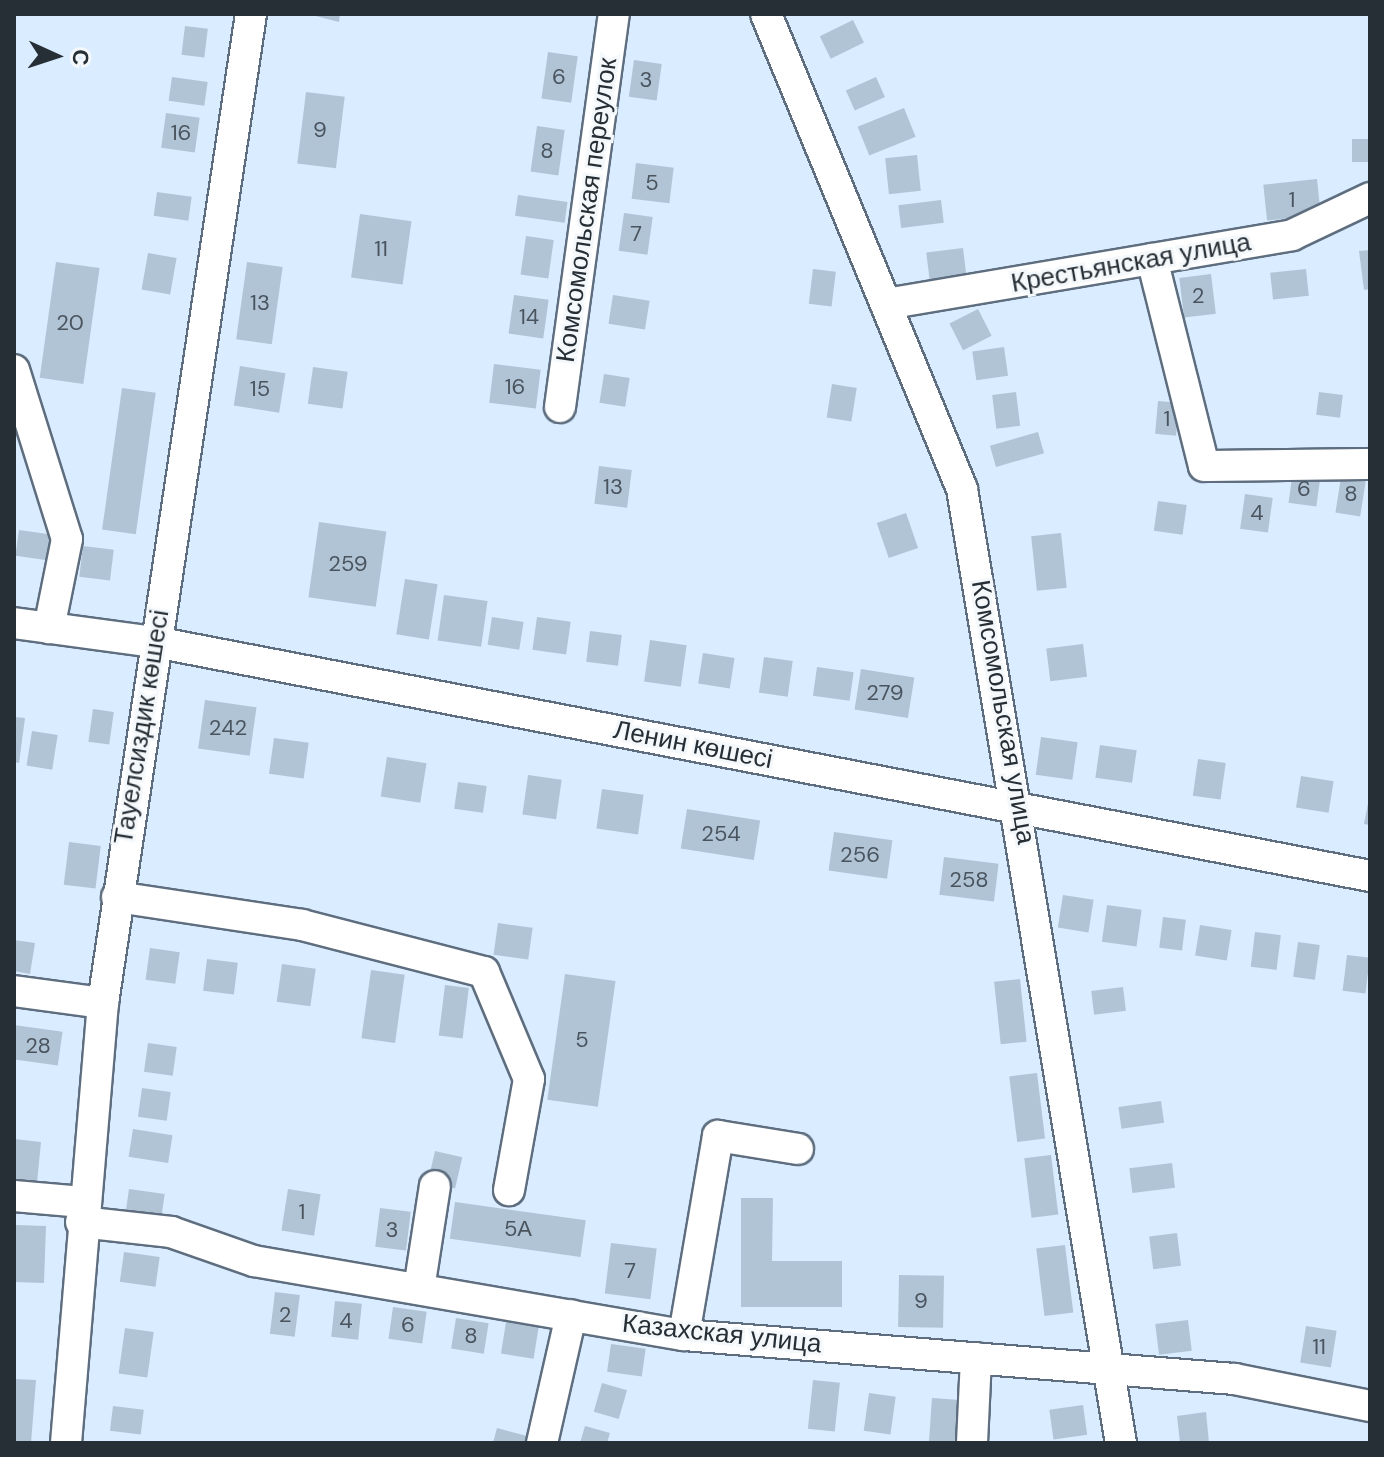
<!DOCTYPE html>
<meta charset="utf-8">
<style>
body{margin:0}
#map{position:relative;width:1384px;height:1457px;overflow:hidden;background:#daecff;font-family:"DM Sans",sans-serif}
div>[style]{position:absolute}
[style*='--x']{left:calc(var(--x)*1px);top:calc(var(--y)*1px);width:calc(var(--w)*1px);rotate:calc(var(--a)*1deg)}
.building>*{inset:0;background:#b1c4d6;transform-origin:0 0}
.roads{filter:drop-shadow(2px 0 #5e6e7f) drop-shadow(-2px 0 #5e6e7f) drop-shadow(0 2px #5e6e7f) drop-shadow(0 -2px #5e6e7f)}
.minor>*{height:30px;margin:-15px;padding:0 15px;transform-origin:15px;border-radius:15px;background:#fff}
span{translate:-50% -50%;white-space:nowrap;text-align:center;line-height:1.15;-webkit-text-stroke:6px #f4f8fb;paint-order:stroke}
.number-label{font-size:22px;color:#4a545e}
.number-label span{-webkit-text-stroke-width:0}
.street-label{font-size:26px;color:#272f36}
.frame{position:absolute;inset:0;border:16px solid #272f36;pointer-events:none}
.north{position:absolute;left:16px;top:16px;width:80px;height:80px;-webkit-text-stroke:6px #f4f8fb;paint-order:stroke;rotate:93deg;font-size:22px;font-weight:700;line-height:32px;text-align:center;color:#272f36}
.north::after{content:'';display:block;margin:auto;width:28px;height:36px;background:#272f36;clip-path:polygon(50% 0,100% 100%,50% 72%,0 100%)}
</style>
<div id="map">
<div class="building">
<div style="clip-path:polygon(308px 14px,340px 14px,339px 22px)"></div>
<div style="left:853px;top:20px;width:25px;height:37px;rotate:64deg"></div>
<div style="left:185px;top:26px;width:23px;height:29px;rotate:7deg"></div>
<div style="left:548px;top:52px;width:30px;height:47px;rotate:8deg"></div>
<div style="left:634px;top:60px;width:28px;height:37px;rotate:8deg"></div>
<div style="left:172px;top:77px;width:36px;height:24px;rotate:8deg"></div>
<div style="left:876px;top:77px;width:22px;height:33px;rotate:66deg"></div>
<div style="left:306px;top:92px;width:39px;height:72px;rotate:7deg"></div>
<div style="left:904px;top:108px;width:31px;height:50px;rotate:68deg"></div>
<div style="left:166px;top:113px;width:34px;height:35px;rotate:8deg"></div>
<div style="left:537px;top:126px;width:28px;height:46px;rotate:8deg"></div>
<div style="left:1352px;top:139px;width:18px;height:23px"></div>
<div style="left:917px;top:155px;width:36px;height:32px;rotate:84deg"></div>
<div style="left:636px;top:163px;width:38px;height:36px;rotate:7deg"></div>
<div style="left:1317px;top:179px;width:36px;height:54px;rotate:84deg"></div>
<div style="left:157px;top:192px;width:35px;height:24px;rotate:8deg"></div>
<div style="left:518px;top:195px;width:50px;height:21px;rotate:8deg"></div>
<div style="left:941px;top:200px;width:23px;height:43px;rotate:83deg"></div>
<div style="left:624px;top:213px;width:29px;height:38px;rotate:8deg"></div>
<div style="left:360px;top:214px;width:52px;height:64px;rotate:8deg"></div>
<div style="left:526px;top:236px;width:28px;height:39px;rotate:8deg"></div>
<div style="left:963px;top:248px;width:32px;height:37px;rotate:83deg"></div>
<div style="clip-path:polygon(1370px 250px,1370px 289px,1364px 290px,1359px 251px)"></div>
<div style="left:148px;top:253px;width:29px;height:37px;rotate:10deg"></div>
<div style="left:56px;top:262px;width:44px;height:117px;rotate:8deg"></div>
<div style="left:247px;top:262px;width:36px;height:78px;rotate:8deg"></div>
<div style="left:813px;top:269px;width:23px;height:35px;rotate:7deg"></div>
<div style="left:1306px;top:269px;width:27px;height:36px;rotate:84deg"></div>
<div style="left:1211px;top:274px;width:40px;height:32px;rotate:83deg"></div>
<div style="left:514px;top:295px;width:35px;height:39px;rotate:8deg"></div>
<div style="left:613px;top:295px;width:37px;height:29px;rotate:9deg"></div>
<div style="left:978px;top:309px;width:30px;height:32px;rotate:63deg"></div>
<div style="left:1004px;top:347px;width:29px;height:32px;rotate:82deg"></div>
<div style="left:494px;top:364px;width:47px;height:39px;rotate:7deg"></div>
<div style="left:240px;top:366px;width:46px;height:40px;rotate:9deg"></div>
<div style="left:313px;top:367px;width:35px;height:37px;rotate:8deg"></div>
<div style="left:604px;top:374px;width:26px;height:29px;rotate:9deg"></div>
<div style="left:832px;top:384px;width:25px;height:34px;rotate:9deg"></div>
<div style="left:122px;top:388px;width:34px;height:143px;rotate:8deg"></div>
<div style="left:1016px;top:392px;width:34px;height:24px;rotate:83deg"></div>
<div style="left:1319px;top:392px;width:24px;height:23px;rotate:7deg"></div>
<div style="left:1158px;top:401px;width:21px;height:33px;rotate:5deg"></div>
<div style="left:1038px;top:432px;width:22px;height:50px;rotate:74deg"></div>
<div style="left:599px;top:466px;width:33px;height:38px;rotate:7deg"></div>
<div style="left:1293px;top:471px;width:28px;height:32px;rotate:8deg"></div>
<div style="left:1342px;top:471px;width:25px;height:42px;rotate:9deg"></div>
<div style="left:1245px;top:494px;width:28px;height:35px;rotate:8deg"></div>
<div style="left:1158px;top:501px;width:29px;height:30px;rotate:8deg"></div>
<div style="left:906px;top:513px;width:37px;height:31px;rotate:71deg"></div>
<div style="left:319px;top:522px;width:68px;height:76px;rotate:8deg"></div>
<div style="left:19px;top:530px;width:43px;height:26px;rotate:8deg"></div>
<div style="left:1061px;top:533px;width:55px;height:30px;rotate:84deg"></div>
<div style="left:83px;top:546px;width:31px;height:31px;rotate:7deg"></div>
<div style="left:405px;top:579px;width:33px;height:56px;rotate:9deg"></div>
<div style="left:444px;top:595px;width:44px;height:46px;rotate:8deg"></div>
<div style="left:492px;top:617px;width:32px;height:28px;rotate:9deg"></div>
<div style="left:537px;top:617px;width:34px;height:33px;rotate:8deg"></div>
<div style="left:590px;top:631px;width:32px;height:31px;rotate:7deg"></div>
<div style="left:650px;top:640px;width:37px;height:42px;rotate:8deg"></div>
<div style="left:1083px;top:644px;width:33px;height:37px;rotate:83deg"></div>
<div style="left:703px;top:653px;width:32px;height:31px;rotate:9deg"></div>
<div style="left:764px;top:657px;width:29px;height:36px;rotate:8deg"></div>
<div style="left:817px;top:667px;width:37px;height:29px;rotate:8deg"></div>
<div style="left:861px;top:669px;width:54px;height:41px;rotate:9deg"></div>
<div style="left:205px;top:700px;width:52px;height:49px;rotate:8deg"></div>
<div style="left:93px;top:709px;width:21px;height:33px;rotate:8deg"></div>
<div style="clip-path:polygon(14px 717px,25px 718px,19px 763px,14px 762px)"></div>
<div style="left:32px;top:731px;width:26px;height:35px;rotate:9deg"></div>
<div style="left:1041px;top:737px;width:37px;height:38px;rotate:8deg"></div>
<div style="left:274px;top:738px;width:35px;height:36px;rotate:8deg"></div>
<div style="left:1100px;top:745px;width:37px;height:33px;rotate:8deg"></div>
<div style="left:387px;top:757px;width:40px;height:40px;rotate:9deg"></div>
<div style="left:1198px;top:759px;width:28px;height:37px;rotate:8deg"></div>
<div style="left:528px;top:775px;width:34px;height:40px;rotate:8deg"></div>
<div style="left:1301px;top:776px;width:33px;height:32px;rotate:9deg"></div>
<div style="left:458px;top:782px;width:29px;height:27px;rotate:8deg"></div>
<div style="left:602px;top:789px;width:42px;height:40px;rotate:8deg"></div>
<div style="clip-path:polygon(1370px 793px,1370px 825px,1364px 824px)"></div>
<div style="left:687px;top:809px;width:74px;height:40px;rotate:9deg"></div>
<div style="left:834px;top:832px;width:59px;height:39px;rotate:8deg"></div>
<div style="left:69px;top:842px;width:32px;height:43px;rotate:7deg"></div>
<div style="left:944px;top:857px;width:55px;height:38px;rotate:7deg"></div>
<div style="left:1063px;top:895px;width:31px;height:33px;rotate:9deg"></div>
<div style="left:1107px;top:905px;width:35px;height:37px;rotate:8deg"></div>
<div style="left:1163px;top:917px;width:23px;height:31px;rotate:7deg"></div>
<div style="left:498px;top:923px;width:35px;height:32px;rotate:8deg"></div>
<div style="left:1200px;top:925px;width:32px;height:31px;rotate:9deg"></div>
<div style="left:1255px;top:932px;width:26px;height:35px;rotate:7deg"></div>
<div style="clip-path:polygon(14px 940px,35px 943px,30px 974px,14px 971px)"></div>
<div style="left:1298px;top:942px;width:22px;height:35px;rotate:8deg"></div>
<div style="left:150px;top:948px;width:30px;height:32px;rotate:8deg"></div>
<div style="left:1347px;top:955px;width:23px;height:36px;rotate:7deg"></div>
<div style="left:207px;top:959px;width:31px;height:32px;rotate:7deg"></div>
<div style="left:282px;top:964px;width:34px;height:38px;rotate:8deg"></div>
<div style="left:371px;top:970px;width:34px;height:69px;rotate:8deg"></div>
<div style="left:565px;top:974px;width:51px;height:127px;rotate:8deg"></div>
<div style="left:1020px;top:979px;width:63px;height:26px;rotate:84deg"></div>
<div style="left:445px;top:985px;width:24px;height:51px;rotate:7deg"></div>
<div style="left:1123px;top:987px;width:24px;height:32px;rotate:83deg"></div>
<div style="left:14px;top:1025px;width:49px;height:34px;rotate:8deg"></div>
<div style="left:148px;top:1043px;width:29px;height:29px;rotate:8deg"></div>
<div style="left:1037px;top:1073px;width:66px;height:28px;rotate:83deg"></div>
<div style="left:142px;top:1088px;width:29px;height:29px;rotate:8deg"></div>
<div style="left:1161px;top:1101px;width:22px;height:43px;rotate:82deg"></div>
<div style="left:133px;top:1129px;width:40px;height:28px;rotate:9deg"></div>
<div style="clip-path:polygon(14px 1139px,41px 1142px,37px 1183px,14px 1181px)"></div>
<div style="left:435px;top:1151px;width:28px;height:32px;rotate:13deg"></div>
<div style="left:1051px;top:1155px;width:60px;height:27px;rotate:83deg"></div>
<div style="left:1172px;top:1163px;width:25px;height:43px;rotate:83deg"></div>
<div style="left:129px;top:1189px;width:36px;height:30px;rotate:8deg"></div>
<div style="left:288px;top:1189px;width:33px;height:42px;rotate:9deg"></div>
<div style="clip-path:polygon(741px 1198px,773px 1198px,772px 1261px,842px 1261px,842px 1307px,741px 1307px)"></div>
<div style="left:455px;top:1202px;width:132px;height:37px;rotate:8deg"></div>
<div style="left:380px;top:1208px;width:31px;height:39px;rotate:7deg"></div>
<div style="left:16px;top:1225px;width:30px;height:57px;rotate:2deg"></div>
<div style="left:1177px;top:1233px;width:33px;height:28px;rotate:83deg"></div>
<div style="left:611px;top:1243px;width:46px;height:51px;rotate:7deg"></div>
<div style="left:1065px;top:1245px;width:68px;height:29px;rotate:83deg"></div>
<div style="left:124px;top:1252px;width:36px;height:30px;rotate:8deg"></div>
<div style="left:899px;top:1275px;width:45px;height:52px;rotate:1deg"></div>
<div style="left:275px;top:1292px;width:25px;height:42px;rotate:7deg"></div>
<div style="left:335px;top:1301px;width:27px;height:36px;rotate:6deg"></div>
<div style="left:393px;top:1307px;width:34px;height:32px;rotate:8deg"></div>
<div style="left:456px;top:1318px;width:33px;height:31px;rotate:9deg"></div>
<div style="left:1188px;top:1320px;width:31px;height:33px;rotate:83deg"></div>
<div style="left:506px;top:1322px;width:33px;height:32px;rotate:9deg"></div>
<div style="left:1306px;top:1326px;width:31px;height:37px;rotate:9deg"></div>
<div style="left:125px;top:1328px;width:29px;height:46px;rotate:8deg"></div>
<div style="left:611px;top:1344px;width:35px;height:28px;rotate:8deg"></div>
<div style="clip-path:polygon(14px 1379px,36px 1380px,31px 1443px,14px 1443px)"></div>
<div style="left:813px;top:1380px;width:27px;height:49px;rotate:6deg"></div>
<div style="left:602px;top:1383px;width:26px;height:30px;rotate:16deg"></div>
<div style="left:869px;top:1393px;width:27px;height:38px;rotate:8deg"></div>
<div style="left:932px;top:1398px;width:32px;height:45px;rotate:4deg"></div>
<div style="left:1083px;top:1405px;width:30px;height:34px;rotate:82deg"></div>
<div style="left:113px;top:1406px;width:31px;height:25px;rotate:7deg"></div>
<div style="clip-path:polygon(1206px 1412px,1209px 1443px,1180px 1443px,1177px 1416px)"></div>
<div style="clip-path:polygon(585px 1426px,610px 1433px,607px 1443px,580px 1443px)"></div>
<div style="clip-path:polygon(497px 1428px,527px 1436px,525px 1443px,493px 1443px)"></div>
</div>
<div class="roads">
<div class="minor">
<div style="--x:766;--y:14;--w:514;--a:67.58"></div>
<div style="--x:962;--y:489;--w:967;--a:80.54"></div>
<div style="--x:1152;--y:259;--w:213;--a:75.9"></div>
<div style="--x:1204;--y:466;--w:166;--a:-0.7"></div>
<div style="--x:886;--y:304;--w:412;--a:-9.6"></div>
<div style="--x:1292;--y:235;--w:86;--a:-25.4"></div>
<div style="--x:14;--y:370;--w:177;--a:72.6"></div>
<div style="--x:67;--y:539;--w:91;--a:101.4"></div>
<div style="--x:560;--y:407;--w:397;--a:-82.2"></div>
<div style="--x:14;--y:623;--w:142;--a:7.7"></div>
<div style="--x:155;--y:642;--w:1237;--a:10.9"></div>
<div style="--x:117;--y:897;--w:187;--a:8.6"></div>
<div style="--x:302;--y:925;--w:188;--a:14.5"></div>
<div style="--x:484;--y:972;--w:116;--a:67.2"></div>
<div style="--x:529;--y:1079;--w:113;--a:100.2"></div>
<div style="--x:14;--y:991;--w:90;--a:7.7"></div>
<div style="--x:14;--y:1196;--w:69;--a:5"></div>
<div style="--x:81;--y:1222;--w:91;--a:6.3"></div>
<div style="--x:171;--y:1232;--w:88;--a:19.3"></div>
<div style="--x:254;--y:1261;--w:436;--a:9.8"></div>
<div style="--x:684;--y:1335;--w:552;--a:4.57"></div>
<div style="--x:1234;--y:1379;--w:139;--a:11.2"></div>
<div style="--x:419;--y:1289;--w:104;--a:-81.2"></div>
<div style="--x:684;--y:1335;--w:202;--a:-80.3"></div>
<div style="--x:718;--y:1136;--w:81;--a:9.2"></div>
<div style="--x:66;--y:1443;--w:442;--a:-85.2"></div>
<div style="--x:103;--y:1003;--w:1000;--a:-81.49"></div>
<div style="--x:542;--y:1443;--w:131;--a:-77.2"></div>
<div style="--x:972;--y:1443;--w:85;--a:-87.3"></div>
</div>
</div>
<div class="number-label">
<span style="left:559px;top:77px">6</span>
<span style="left:646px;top:80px">3</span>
<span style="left:320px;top:130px">9</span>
<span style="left:181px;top:133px">16</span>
<span style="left:547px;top:151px">8</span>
<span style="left:652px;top:183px">5</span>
<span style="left:1292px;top:200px">1</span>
<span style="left:636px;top:234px">7</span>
<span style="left:381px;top:249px">11</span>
<span style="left:1198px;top:296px">2</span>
<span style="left:260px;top:303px">13</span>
<span style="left:529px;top:317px">14</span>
<span style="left:70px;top:323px">20</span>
<span style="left:515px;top:387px">16</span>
<span style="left:260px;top:389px">15</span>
<span style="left:1167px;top:419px">1</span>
<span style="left:613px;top:487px">13</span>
<span style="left:1304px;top:489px">6</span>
<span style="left:1351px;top:494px">8</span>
<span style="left:1257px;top:513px">4</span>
<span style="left:348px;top:564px">259</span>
<span style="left:885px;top:693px">279</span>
<span style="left:228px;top:728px">242</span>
<span style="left:721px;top:834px">254</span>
<span style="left:860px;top:855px">256</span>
<span style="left:969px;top:880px">258</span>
<span style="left:582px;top:1040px">5</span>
<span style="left:38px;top:1046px">28</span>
<span style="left:302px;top:1212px">1</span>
<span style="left:518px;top:1229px">5А</span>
<span style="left:392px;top:1230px">3</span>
<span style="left:630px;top:1271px">7</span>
<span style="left:921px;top:1301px">9</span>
<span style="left:285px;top:1315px">2</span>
<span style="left:346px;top:1321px">4</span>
<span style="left:408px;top:1325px">6</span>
<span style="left:471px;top:1336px">8</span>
<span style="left:1319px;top:1347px">11</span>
</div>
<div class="street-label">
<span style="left:587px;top:210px;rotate:-82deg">Комсомольская переулок</span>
<span style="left:1131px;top:263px;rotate:-10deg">Крестьянская улица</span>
<span style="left:1003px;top:712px;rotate:80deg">Комсомольская улица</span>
<span style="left:142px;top:727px;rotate:-81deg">Тауелсиздик көшесі</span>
<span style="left:693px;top:745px;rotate:11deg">Ленин көшесі</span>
<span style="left:722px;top:1334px;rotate:6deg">Казахская улица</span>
</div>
<div class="frame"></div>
<div class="north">С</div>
</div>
